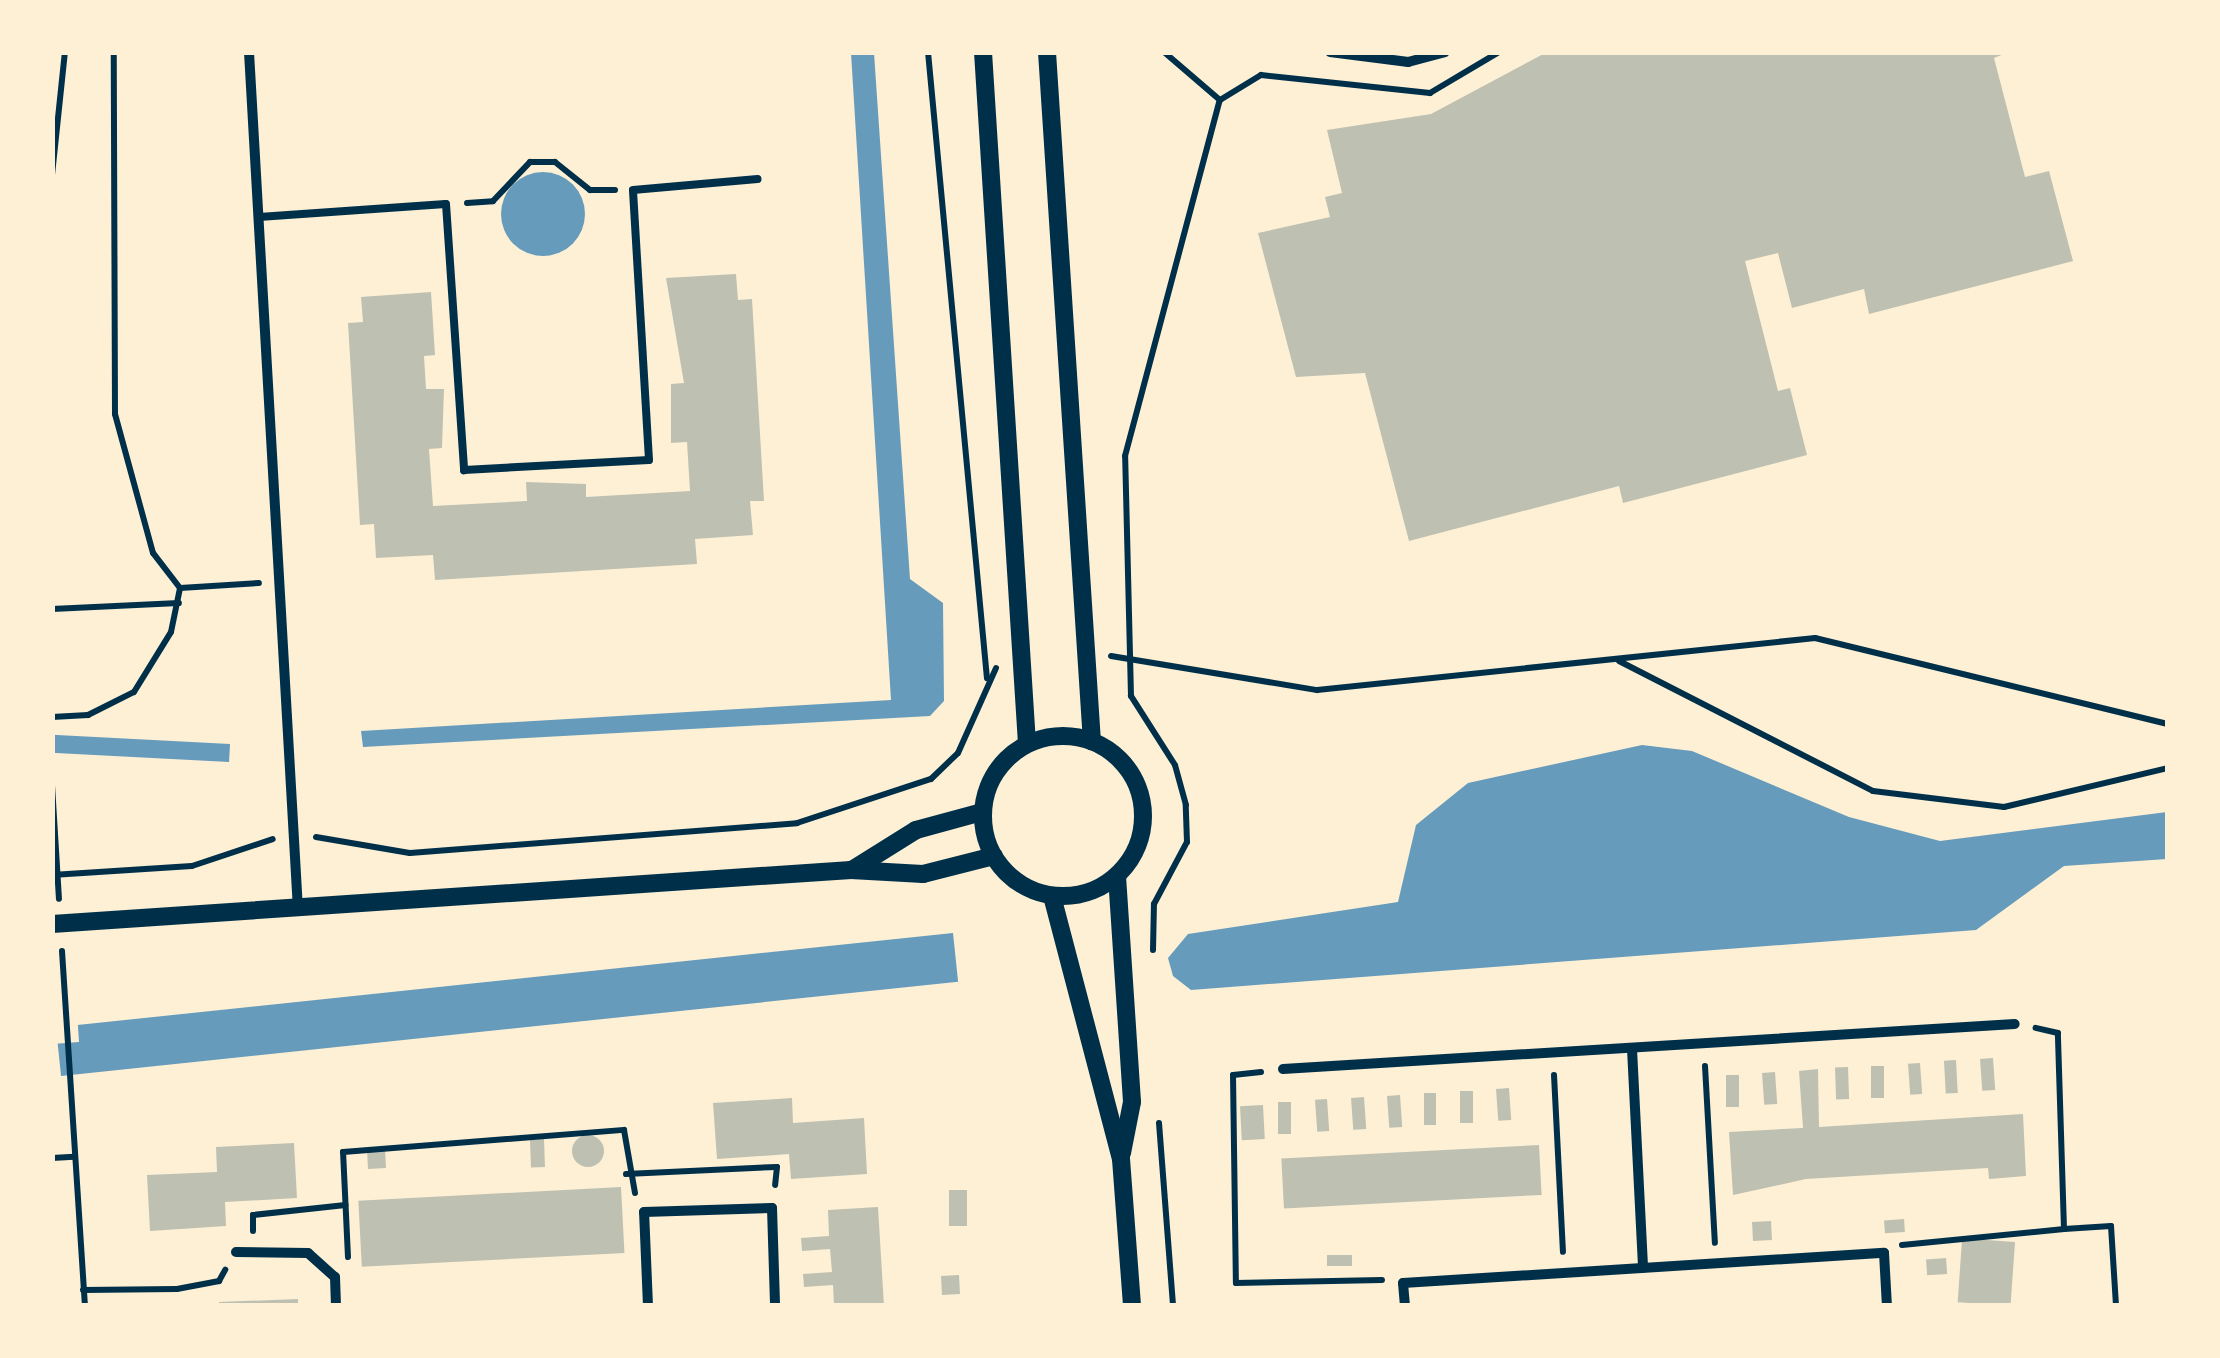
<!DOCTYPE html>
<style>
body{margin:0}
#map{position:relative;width:2220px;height:1358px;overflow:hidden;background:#fdf0d5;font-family:Helvetica,sans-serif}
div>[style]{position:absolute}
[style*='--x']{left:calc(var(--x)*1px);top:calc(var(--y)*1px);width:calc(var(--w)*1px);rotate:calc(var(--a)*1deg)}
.water>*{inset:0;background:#669bbc;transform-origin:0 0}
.round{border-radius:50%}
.pier>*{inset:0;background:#fdf0d5}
.building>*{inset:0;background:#bec0b2;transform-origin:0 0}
.path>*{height:6px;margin:-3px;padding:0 3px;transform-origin:3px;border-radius:3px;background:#003049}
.service>*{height:8px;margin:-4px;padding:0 4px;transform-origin:4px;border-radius:4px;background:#003049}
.minor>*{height:10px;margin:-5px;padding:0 5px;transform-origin:5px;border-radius:5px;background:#003049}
.tertiary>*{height:18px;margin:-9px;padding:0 9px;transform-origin:9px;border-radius:9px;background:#003049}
.tertiary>.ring{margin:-9px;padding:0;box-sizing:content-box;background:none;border:18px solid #003049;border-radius:50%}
span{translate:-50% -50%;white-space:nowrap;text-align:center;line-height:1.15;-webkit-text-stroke:8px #fdf0d5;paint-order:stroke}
.frame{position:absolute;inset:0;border:55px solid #fdf0d5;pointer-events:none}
</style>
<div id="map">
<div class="water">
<div style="clip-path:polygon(851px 53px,874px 53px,910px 579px,943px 603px,944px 701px,930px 716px,363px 747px,361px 731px,891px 700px)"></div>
<div class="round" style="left:501px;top:172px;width:84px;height:84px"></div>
<div style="left:230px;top:744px;width:18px;height:178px;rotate:93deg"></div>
<div style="clip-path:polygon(1642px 745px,1692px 751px,1849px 817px,1940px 841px,2167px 812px,2167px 859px,2064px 866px,1976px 930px,1191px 990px,1173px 976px,1168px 958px,1188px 934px,1398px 902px,1416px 825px,1468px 783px)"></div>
<div style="left:953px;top:933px;width:49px;height:902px;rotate:84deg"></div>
</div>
<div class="pier">
<div style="clip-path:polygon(75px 982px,79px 1042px,52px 1044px,52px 983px)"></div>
</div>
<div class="building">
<div style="clip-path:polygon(1547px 52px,2009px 52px,1994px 58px,2025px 177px,2049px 171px,2073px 261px,1869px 314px,1864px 289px,1792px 308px,1778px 253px,1745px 261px,1778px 391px,1790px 388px,1807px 455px,1623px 503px,1619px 486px,1409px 541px,1365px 373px,1296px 377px,1258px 233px,1330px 217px,1325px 197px,1342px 193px,1327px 130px,1431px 114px)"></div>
<div style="clip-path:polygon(736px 274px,738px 300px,752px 299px,764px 501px,750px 501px,753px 535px,695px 539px,697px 564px,435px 580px,433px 555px,376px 558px,374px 524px,360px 525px,348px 323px,363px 322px,361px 297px,431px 292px,435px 355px,424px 356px,426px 389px,444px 389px,442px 448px,429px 449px,433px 506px,527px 501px,526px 482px,586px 484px,586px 497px,690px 491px,687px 442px,671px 443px,671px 384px,684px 383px,666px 278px)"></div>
<div style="left:1993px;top:1058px;width:32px;height:13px;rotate:86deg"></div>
<div style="left:1956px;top:1060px;width:33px;height:12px;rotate:87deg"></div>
<div style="left:1920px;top:1063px;width:31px;height:12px;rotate:86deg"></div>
<div style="left:1871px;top:1066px;width:13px;height:32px"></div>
<div style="left:1848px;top:1067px;width:32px;height:13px;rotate:88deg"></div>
<div style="clip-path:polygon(1818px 1069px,1819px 1127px,2023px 1114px,2026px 1176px,1989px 1179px,1988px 1168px,1806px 1179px,1733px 1195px,1729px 1132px,1803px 1128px,1799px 1071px)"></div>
<div style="left:1775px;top:1072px;width:32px;height:13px;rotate:86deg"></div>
<div style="left:1726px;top:1075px;width:13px;height:32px"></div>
<div style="left:1509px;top:1088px;width:32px;height:13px;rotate:86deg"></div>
<div style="left:1460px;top:1091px;width:13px;height:32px"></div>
<div style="left:1424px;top:1093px;width:12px;height:32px"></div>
<div style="left:1400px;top:1095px;width:32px;height:13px;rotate:86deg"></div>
<div style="left:1364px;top:1097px;width:32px;height:13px;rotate:86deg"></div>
<div style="clip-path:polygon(792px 1098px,793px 1123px,864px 1118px,867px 1174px,791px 1179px,789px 1154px,717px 1159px,713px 1103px)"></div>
<div style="left:1327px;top:1099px;width:32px;height:12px;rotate:86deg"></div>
<div style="left:1278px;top:1102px;width:13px;height:32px"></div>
<div style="left:1263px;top:1105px;width:34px;height:23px;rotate:87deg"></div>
<div class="round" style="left:572px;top:1135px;width:32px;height:32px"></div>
<div style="left:544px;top:1139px;width:28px;height:14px;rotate:88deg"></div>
<div style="clip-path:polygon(294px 1143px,297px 1198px,225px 1202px,226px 1226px,150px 1231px,147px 1175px,217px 1172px,216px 1147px)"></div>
<div style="left:1539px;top:1145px;width:50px;height:258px;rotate:87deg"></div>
<div style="left:385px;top:1149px;width:19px;height:18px;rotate:87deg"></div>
<div style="left:621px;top:1187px;width:66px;height:263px;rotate:87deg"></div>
<div style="left:949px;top:1190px;width:18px;height:36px"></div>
<div style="clip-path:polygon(878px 1207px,884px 1306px,834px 1306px,833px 1285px,804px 1287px,803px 1274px,832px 1272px,830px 1249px,802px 1251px,801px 1238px,829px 1236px,828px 1210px)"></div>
<div style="left:1904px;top:1219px;width:13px;height:20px;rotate:86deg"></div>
<div style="left:1771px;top:1221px;width:19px;height:19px;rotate:87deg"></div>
<div style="left:2015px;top:1242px;width:64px;height:53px;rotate:94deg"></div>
<div style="left:1352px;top:1255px;width:11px;height:25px;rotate:90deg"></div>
<div style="left:1946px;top:1258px;width:16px;height:20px;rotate:86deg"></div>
<div style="left:959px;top:1275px;width:19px;height:18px;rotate:87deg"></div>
<div style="clip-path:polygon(298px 1299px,298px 1306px,219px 1306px,219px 1302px)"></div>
</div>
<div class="path">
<div style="--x:928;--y:52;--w:629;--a:84.62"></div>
<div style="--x:1164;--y:52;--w:74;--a:40.6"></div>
<div style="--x:52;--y:175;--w:124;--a:-84"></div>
<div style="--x:467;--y:203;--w:26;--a:-4"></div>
<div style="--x:493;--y:201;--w:54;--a:-46.5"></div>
<div style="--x:530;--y:162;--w:25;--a:0"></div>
<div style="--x:555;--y:162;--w:45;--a:38.7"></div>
<div style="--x:590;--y:190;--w:25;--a:0"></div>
<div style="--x:180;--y:588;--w:79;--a:-3.6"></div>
<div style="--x:52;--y:609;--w:127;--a:-2.7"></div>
<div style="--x:1111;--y:656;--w:209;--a:9.4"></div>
<div style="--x:1317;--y:690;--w:501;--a:-5.96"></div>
<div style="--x:1815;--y:638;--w:363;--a:13.7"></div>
<div style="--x:1619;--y:661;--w:285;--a:27.1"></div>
<div style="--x:1873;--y:791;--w:132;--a:7"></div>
<div style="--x:2004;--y:807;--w:169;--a:-13.4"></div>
<div style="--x:52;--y:717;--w:36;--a:-3"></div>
<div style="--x:88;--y:715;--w:51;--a:-26.6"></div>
<div style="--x:134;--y:692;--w:70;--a:-58.3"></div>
<div style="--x:171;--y:632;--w:45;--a:-78.4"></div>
<div style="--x:180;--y:588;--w:44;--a:-127.6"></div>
<div style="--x:153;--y:553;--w:144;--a:-105.3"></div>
<div style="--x:115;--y:414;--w:362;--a:-90.2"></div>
<div style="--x:52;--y:785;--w:114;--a:86.5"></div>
<div style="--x:316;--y:837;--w:95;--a:9.7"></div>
<div style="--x:410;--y:853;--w:388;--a:-4.4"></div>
<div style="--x:797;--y:823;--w:141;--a:-18.2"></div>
<div style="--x:931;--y:779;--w:37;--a:-44"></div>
<div style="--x:958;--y:753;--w:93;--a:-65.9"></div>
<div style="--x:52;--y:875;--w:140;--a:-3.7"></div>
<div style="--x:192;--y:866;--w:85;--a:-18.4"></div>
<div style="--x:1153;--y:950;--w:46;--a:-88.8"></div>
<div style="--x:1154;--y:904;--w:70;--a:-62"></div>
<div style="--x:1187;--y:842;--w:37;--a:-92"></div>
<div style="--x:1186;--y:805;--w:41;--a:-105.4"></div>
<div style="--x:1175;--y:765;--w:82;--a:-122.5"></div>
<div style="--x:1131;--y:696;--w:240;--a:-91.4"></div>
<div style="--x:1125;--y:456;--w:368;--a:-75.1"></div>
<div style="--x:1220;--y:100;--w:48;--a:-31.4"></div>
<div style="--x:1261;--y:75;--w:170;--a:6.1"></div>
<div style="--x:1430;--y:93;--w:80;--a:-30.7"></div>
<div style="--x:62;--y:951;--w:356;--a:86.3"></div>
<div style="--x:1705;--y:1066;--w:177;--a:86.8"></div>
<div style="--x:1261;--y:1072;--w:28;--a:174"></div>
<div style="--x:1233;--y:1075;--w:208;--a:89.2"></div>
<div style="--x:1236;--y:1283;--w:146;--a:-1.2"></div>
<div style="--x:1554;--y:1075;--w:177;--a:87.1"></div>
<div style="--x:1159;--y:1123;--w:184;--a:85.6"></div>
<div style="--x:52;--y:1158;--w:22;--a:-3"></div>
<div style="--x:626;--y:1174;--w:151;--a:-2.7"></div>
<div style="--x:777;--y:1167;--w:18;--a:96"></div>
<div style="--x:2064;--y:1229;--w:47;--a:-3.7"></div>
<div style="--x:2111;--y:1226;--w:80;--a:86.4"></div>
<div style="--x:253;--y:1231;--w:16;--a:-90"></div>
<div style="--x:253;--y:1215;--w:93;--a:-6.2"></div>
<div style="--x:1902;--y:1245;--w:163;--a:-5.6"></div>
<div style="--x:2064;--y:1229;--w:196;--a:-91.8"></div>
<div style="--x:2058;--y:1033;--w:23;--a:-167"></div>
<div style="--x:348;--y:1257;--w:105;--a:-92.7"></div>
<div style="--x:343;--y:1152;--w:282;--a:-4.5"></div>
<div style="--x:624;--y:1130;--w:64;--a:80.1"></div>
<div style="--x:83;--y:1290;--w:94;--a:-0.6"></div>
<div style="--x:177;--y:1289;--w:43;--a:-10.8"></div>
<div style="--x:219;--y:1281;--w:13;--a:-61"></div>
</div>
<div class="service">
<div style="--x:259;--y:217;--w:187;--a:-4"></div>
<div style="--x:446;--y:204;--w:267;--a:86.1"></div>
<div style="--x:464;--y:470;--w:185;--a:-3.1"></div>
<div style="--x:649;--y:460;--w:270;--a:-93.4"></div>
<div style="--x:633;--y:190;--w:125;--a:-5"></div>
</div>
<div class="minor">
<div style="--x:249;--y:52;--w:859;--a:86.73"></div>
<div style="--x:1330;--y:52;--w:79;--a:7.3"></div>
<div style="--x:1408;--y:62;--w:38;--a:-15"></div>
<div style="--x:1632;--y:1049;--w:219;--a:87.1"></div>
<div style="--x:1283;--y:1069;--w:733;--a:-3.52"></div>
<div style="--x:236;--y:1252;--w:72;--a:0.8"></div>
<div style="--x:308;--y:1253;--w:36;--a:42"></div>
<div style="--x:335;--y:1277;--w:29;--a:88"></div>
<div style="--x:648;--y:1306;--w:94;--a:-92.4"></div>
<div style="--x:644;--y:1212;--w:128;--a:-1.8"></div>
<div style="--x:772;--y:1208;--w:98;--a:88.2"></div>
<div style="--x:1405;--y:1306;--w:23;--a:-95"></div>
<div style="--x:1403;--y:1283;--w:482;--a:-3.6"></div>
<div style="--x:1884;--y:1253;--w:53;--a:86.8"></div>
</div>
<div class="tertiary">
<div style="--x:983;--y:52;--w:693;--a:86.36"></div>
<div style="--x:1047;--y:52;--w:691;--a:86.27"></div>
<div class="ring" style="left:983px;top:736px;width:142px;height:142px"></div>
<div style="--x:852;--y:870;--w:75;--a:-32"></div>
<div style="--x:916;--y:830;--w:68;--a:-15.3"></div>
<div style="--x:1117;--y:876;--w:226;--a:86.2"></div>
<div style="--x:1132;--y:1102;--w:52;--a:101.1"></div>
<div style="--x:1052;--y:896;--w:272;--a:75.3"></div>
<div style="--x:1121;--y:1159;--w:147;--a:85.7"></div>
<div style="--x:52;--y:924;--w:801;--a:-3.87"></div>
<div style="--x:851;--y:870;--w:72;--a:3.2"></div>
<div style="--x:923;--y:874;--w:73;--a:-14.2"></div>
</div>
<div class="frame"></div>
</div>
